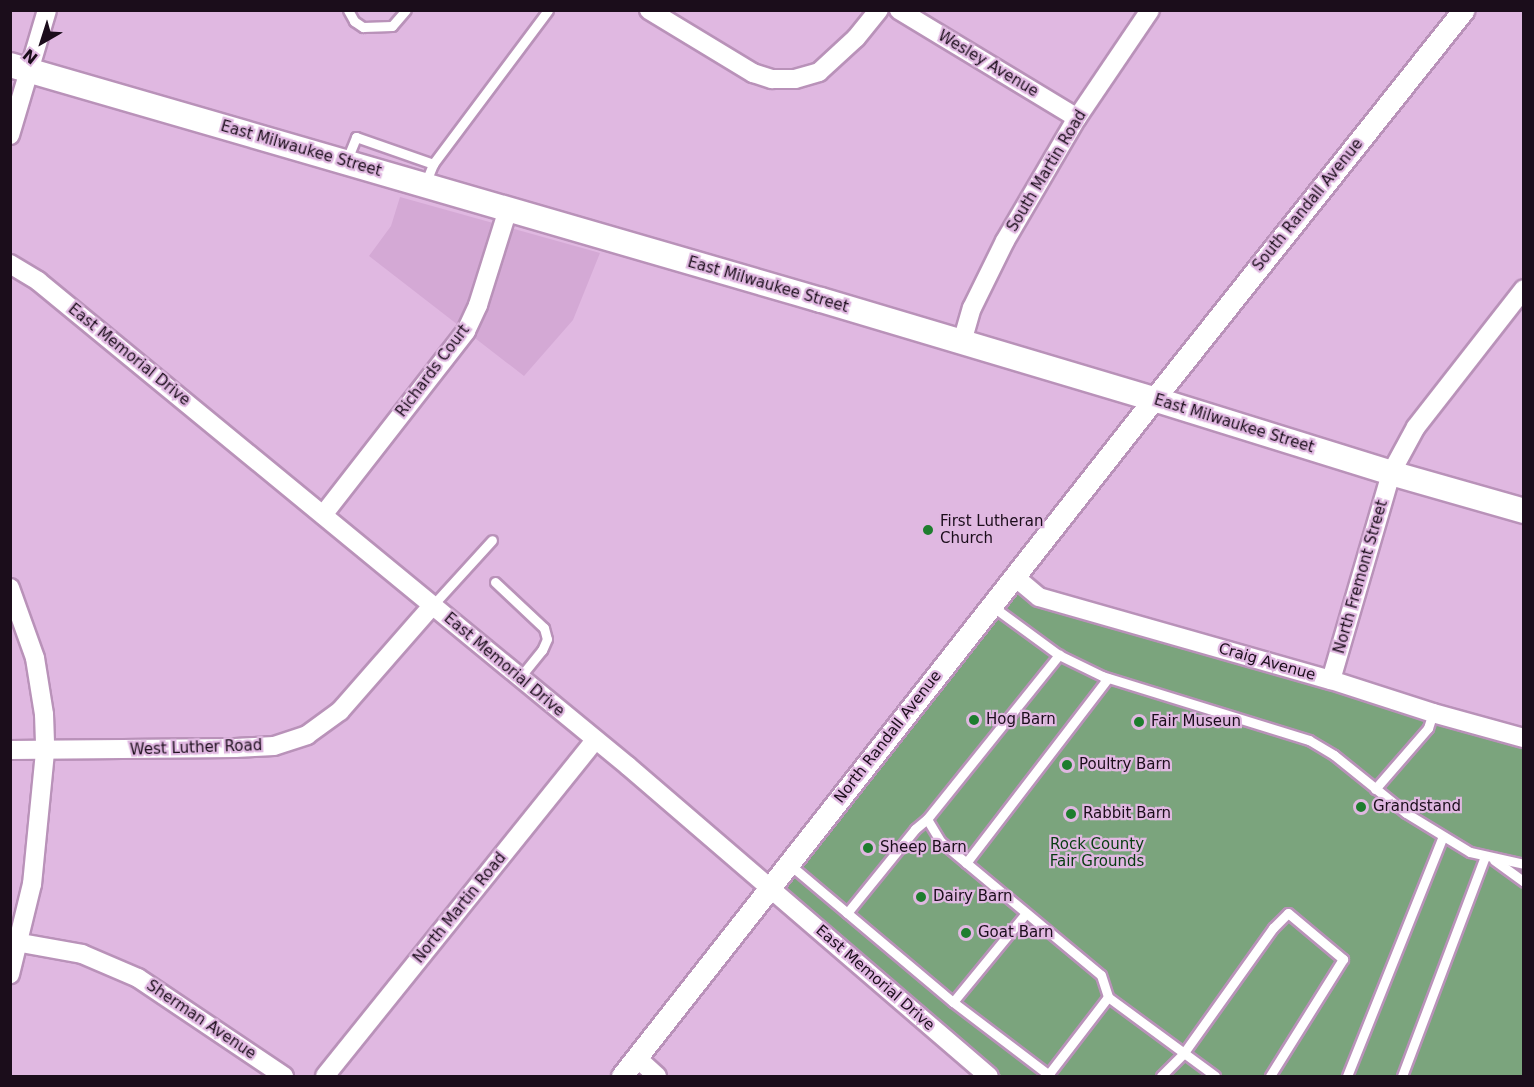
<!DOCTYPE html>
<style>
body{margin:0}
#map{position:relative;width:1534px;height:1087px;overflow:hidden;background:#e0b8e1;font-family:"DejaVu Sans",sans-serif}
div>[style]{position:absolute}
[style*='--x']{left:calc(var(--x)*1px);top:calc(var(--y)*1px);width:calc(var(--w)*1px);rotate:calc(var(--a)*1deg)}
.built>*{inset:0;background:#d4a9d5}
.green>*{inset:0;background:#7ba47d}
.roads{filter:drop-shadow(2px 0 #b992b9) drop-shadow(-2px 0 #b992b9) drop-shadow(0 2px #b992b9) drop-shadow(0 -2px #b992b9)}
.service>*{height:9px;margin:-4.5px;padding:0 4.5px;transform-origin:4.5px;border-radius:4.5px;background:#fff}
.minor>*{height:18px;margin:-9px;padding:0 9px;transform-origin:9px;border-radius:9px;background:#fff}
.tertiary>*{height:21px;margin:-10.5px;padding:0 10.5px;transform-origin:10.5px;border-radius:10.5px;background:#fff}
.secondary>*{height:24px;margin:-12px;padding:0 12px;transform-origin:12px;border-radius:12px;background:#fff}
.dots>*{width:16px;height:16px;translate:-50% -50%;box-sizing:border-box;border:3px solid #e0b8e1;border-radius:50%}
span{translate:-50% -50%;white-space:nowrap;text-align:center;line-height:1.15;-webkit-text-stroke:4.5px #e0b8e1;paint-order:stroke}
.street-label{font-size:15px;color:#1b0d1b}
.poi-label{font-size:15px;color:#1b0d1b}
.left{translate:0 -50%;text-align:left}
.park-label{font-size:15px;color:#063c10}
.frame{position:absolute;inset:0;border:12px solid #1b0d1b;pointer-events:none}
.north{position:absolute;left:12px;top:12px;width:60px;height:60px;-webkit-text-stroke:4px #e0b8e1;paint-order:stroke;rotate:219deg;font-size:16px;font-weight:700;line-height:24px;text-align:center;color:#1b0d1b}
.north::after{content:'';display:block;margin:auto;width:21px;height:27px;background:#1b0d1b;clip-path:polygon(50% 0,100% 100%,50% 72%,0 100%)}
</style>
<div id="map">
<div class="built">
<div style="clip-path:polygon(400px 197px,600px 253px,573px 320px,524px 376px,369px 256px,391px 226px)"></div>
</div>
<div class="green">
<div style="clip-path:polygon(1017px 594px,1523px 745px,1523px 1076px,1002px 1076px,782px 884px)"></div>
</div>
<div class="roads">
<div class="service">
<div style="--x:348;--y:10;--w:13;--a:61"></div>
<div style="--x:354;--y:21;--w:11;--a:34"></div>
<div style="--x:363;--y:27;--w:29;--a:-2"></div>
<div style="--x:392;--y:26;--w:21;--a:-49"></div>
<div style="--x:346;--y:162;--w:27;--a:-68"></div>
<div style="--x:356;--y:137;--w:82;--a:19.3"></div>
<div style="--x:425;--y:184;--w:22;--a:-68"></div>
<div style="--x:433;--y:164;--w:192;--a:-53.2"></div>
<div style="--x:495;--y:582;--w:67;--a:43.2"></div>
<div style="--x:544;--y:628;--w:11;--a:75"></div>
<div style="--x:547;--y:639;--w:12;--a:114"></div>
<div style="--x:542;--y:650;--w:36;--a:129"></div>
<div style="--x:432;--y:606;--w:89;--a:-47.7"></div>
<div style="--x:992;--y:606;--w:83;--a:36.2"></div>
<div style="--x:1059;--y:655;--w:48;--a:26"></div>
<div style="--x:1102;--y:676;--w:217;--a:17.2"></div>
<div style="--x:1309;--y:740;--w:29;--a:31"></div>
<div style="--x:1334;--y:755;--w:92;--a:38.9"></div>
<div style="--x:1406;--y:813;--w:75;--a:31.4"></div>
<div style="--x:1470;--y:852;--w:55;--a:12.5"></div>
<div style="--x:1375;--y:789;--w:81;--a:-49"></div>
<div style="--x:1428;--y:728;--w:16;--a:-72"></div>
<div style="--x:927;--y:819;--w:26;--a:59"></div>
<div style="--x:940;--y:841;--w:209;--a:39.8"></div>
<div style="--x:1101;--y:975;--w:23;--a:72"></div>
<div style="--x:1108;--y:997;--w:133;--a:36.4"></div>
<div style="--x:1494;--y:860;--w:37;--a:36"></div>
<div style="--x:966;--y:863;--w:233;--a:-52.5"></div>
<div style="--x:789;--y:864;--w:214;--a:40.1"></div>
<div style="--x:953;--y:1002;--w:122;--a:37.3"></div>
<div style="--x:847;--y:913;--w:108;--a:-51"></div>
<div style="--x:915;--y:829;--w:16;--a:-40"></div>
<div style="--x:927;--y:819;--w:211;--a:-51.2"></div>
<div style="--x:953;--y:1002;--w:115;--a:-50.6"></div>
<div style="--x:1048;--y:1075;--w:98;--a:-52.4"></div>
<div style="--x:1161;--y:1076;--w:31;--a:-45"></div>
<div style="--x:1183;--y:1054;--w:155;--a:-54.5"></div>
<div style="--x:1273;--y:928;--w:21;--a:-45"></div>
<div style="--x:1288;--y:913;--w:72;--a:39.9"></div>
<div style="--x:1343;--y:959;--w:138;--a:122"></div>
<div style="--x:1347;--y:1076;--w:258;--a:-68.2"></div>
<div style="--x:1402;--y:1076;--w:235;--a:-69.3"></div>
</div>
<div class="minor">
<div style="--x:649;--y:10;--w:122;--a:31.2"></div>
<div style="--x:753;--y:73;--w:20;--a:18"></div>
<div style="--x:772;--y:79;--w:23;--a:0"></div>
<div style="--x:795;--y:79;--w:25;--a:-16"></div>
<div style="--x:819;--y:72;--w:50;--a:-42.6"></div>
<div style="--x:856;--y:38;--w:36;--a:-51"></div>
<div style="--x:899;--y:10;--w:208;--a:31.2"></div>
<div style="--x:10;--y:135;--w:130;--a:-73.5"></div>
<div style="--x:10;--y:264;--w:33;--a:31"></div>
<div style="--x:38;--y:281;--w:764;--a:39.42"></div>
<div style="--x:628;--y:766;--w:476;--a:40.7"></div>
<div style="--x:962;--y:342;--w:35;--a:-74"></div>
<div style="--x:972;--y:308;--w:75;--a:-63.8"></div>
<div style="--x:1005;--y:241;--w:143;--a:-59.7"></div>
<div style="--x:1077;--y:118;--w:130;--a:-55.9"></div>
<div style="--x:323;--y:515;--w:233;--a:-52.1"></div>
<div style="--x:466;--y:331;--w:29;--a:-65"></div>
<div style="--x:478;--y:305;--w:101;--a:-72.6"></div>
<div style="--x:1015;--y:577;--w:31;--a:40"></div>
<div style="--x:1039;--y:597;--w:304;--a:15.9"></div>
<div style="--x:1331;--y:680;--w:107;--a:17.9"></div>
<div style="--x:1433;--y:713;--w:94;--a:15.4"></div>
<div style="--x:10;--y:588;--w:74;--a:70.3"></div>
<div style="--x:35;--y:658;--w:57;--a:80.9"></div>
<div style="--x:44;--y:714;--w:38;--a:88"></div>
<div style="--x:45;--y:752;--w:133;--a:95.6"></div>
<div style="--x:32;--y:884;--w:93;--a:103.7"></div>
<div style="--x:1331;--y:680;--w:216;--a:-73.8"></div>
<div style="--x:1391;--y:473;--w:52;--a:-61.5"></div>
<div style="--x:1416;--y:427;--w:175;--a:-52"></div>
<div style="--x:10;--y:750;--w:225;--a:-0.5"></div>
<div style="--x:235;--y:748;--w:39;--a:-3"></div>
<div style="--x:274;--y:746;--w:35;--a:-18"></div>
<div style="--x:307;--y:735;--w:41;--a:-36"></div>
<div style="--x:340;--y:711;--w:140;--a:-48.8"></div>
<div style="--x:10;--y:941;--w:73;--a:10.2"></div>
<div style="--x:82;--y:954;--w:61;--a:23.2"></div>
<div style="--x:138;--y:978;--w:176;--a:33.9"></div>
<div style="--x:637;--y:1058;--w:27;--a:42"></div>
<div style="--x:325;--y:1076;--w:431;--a:-51.2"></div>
</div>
<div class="tertiary">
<div style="--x:622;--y:1076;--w:861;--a:-51.84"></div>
<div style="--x:1154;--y:399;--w:497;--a:-51.5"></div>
</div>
<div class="secondary">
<div style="--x:10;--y:65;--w:844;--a:16.16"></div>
<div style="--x:821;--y:300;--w:347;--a:16.6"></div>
<div style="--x:1154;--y:399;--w:248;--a:17.3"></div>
<div style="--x:1391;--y:473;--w:138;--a:15.9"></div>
</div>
</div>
<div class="dots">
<div style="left:928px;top:530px;background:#1e7d2e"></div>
<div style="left:974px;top:720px;background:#1e7d2e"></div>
<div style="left:1139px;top:722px;background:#1e7d2e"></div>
<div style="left:1067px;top:765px;background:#1e7d2e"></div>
<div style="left:1361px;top:807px;background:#1e7d2e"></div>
<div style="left:1071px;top:814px;background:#1e7d2e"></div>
<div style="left:868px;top:848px;background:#1e7d2e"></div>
<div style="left:921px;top:897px;background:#1e7d2e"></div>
<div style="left:966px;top:933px;background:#1e7d2e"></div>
</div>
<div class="street-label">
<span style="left:988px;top:64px;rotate:31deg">Wesley Avenue</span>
<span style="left:301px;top:149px;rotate:16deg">East Milwaukee Street</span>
<span style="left:1047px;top:171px;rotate:-59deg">South Martin Road</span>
<span style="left:1308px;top:205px;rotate:-51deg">South Randall Avenue</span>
<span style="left:768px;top:285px;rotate:16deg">East Milwaukee Street</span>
<span style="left:129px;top:355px;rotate:39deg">East Memorial Drive</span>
<span style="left:433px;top:371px;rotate:-53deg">Richards Court</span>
<span style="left:1234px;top:424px;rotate:17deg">East Milwaukee Street</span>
<span style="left:1361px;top:577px;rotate:-74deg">North Fremont Street</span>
<span style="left:1267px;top:662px;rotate:16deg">Craig Avenue</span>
<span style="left:504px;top:665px;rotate:40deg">East Memorial Drive</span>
<span style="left:888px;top:737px;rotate:-52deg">North Randall Avenue</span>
<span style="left:196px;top:748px;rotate:-2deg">West Luther Road</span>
<span style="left:460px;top:908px;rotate:-51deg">North Martin Road</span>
<span style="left:875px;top:978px;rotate:41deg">East Memorial Drive</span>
<span style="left:201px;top:1020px;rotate:34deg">Sherman Avenue</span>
</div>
<div class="poi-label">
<span class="left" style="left:940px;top:530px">First Lutheran<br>Church</span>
<span class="left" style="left:986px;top:720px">Hog Barn</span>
<span class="left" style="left:1151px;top:722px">Fair Museun</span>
<span class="left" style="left:1079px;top:765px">Poultry Barn</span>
<span class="left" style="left:1373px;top:807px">Grandstand</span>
<span class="left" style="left:1083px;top:814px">Rabbit Barn</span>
<span class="left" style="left:880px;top:848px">Sheep Barn</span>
<span class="left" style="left:933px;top:897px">Dairy Barn</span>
<span class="left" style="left:978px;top:933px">Goat Barn</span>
</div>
<div class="park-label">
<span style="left:1097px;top:853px">Rock County<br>Fair Grounds</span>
</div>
<div class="frame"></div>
<div class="north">N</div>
</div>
